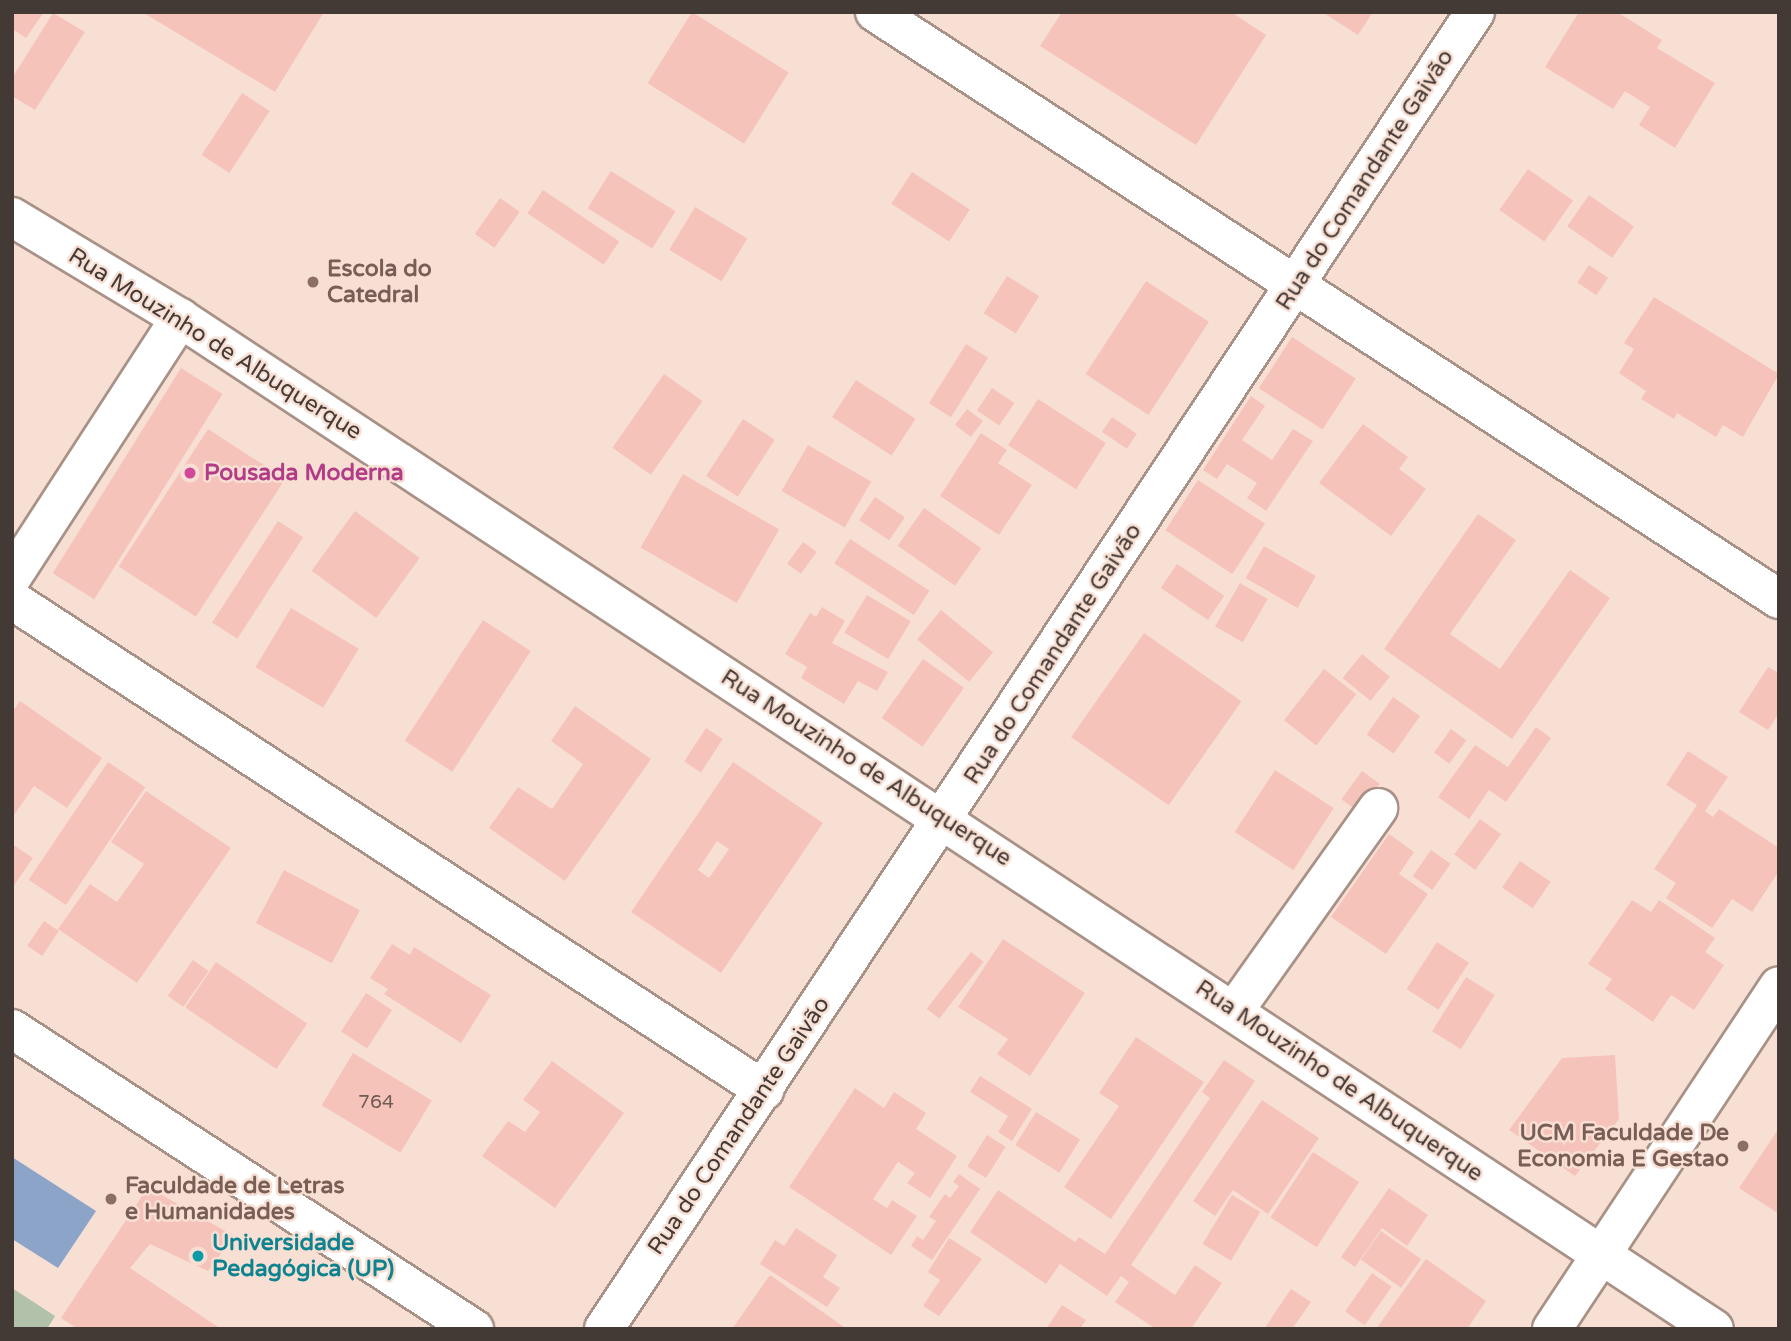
<!DOCTYPE html>
<meta charset="utf-8">
<style>
body{margin:0}
#map{position:relative;width:1791px;height:1341px;overflow:hidden;background:#f8dfd4;font-family:"Varela Round",sans-serif}
div>[style]{position:absolute}
[style*='--x']{left:calc(var(--x)*1px);top:calc(var(--y)*1px);width:calc(var(--w)*1px);rotate:calc(var(--a)*1deg)}
.green>*{inset:0;background:#b2c1a9}
.water>*{inset:0;background:#8ca4c8}
.building>*{inset:0;background:#f6c3bb;transform-origin:0 0}
.roads{filter:drop-shadow(2px 0 #a89186) drop-shadow(-2px 0 #a89186) drop-shadow(0 2px #a89186) drop-shadow(0 -2px #a89186)}
.minor>*{height:38px;margin:-19px;padding:0 19px;transform-origin:19px;border-radius:19px;background:#fff}
.dots>*{width:19px;height:19px;translate:-50% -50%;box-sizing:border-box;border:4px solid #f8dfd4;border-radius:50%}
span{translate:-50% -50%;white-space:nowrap;text-align:center;line-height:1.15;-webkit-text-stroke:5px #f8dfd4;paint-order:stroke}
.number-label{font-size:19px;color:#705c56}
.number-label span{-webkit-text-stroke-width:0}
.street-label{font-size:23px;color:#443a35}
.education-label{font-size:23px;color:#785e54;font-weight:700}
.left{translate:0 -50%;text-align:left}
.right{translate:-100% -50%;text-align:right}
.hotel-label{font-size:23px;color:#b23c85;font-weight:700}
.culture-label{font-size:23px;color:#0d838f;font-weight:700}
.frame{position:absolute;inset:0;border:14px solid #443a35;pointer-events:none}
</style>
<div id="map">
<div class="green">
<div style="clip-path:polygon(12px 1288px,55px 1316px,47px 1329px,12px 1329px)"></div>
</div>
<div class="water">
<div style="clip-path:polygon(12px 1157px,96px 1211px,58px 1268px,12px 1239px)"></div>
</div>
<div class="building">
<div style="clip-path:polygon(12px 12px,44px 12px,26px 38px,12px 29px)"></div>
<div style="clip-path:polygon(142px 12px,324px 12px,275px 92px)"></div>
<div style="left:692px;top:12px;width:114px;height:84px;rotate:32deg"></div>
<div style="clip-path:polygon(1062px 12px,1231px 12px,1266px 35px,1196px 145px,1040px 46px)"></div>
<div style="clip-path:polygon(1322px 12px,1373px 12px,1358px 35px)"></div>
<div style="clip-path:polygon(1579px 12px,1617px 12px,1662px 40px,1657px 48px,1715px 83px,1675px 148px,1639px 125px,1650px 107px,1625px 91px,1613px 109px,1545px 67px)"></div>
<div style="clip-path:polygon(53px 13px,85px 32px,35px 110px,12px 96px,12px 78px)"></div>
<div style="left:242px;top:93px;width:33px;height:74px;rotate:33deg"></div>
<div style="left:1528px;top:169px;width:55px;height:50px;rotate:35deg"></div>
<div style="left:611px;top:171px;width:76px;height:44px;rotate:32deg"></div>
<div style="left:912px;top:172px;width:69px;height:38px;rotate:33deg"></div>
<div style="left:543px;top:190px;width:92px;height:28px;rotate:34deg"></div>
<div style="left:1589px;top:195px;width:55px;height:38px;rotate:35deg"></div>
<div style="left:500px;top:198px;width:24px;height:44px;rotate:35deg"></div>
<div style="left:695px;top:207px;width:61px;height:50px;rotate:31deg"></div>
<div style="left:1589px;top:265px;width:23px;height:21px;rotate:34deg"></div>
<div style="left:1007px;top:276px;width:38px;height:44px;rotate:32deg"></div>
<div style="left:1146px;top:281px;width:75px;height:111px;rotate:33deg"></div>
<div style="clip-path:polygon(1654px 297px,1779px 374px,1743px 437px,1723px 425px,1716px 437px,1677px 413px,1674px 419px,1641px 399px,1646px 391px,1619px 373px,1634px 349px,1624px 343px)"></div>
<div style="left:1292px;top:337px;width:76px;height:61px;rotate:33deg"></div>
<div style="left:966px;top:344px;width:26px;height:70px;rotate:32deg"></div>
<div style="left:181px;top:368px;width:49px;height:242px;rotate:32deg"></div>
<div style="left:664px;top:374px;width:47px;height:90px;rotate:35deg"></div>
<div style="left:856px;top:380px;width:71px;height:44px;rotate:33deg"></div>
<div style="left:992px;top:388px;width:27px;height:27px;rotate:34deg"></div>
<div style="clip-path:polygon(1251px 396px,1265px 406px,1242px 440px,1272px 460px,1293px 429px,1313px 441px,1266px 511px,1247px 498px,1257px 483px,1227px 464px,1217px 479px,1203px 470px)"></div>
<div style="left:1038px;top:399px;width:81px;height:55px;rotate:33deg"></div>
<div style="left:967px;top:409px;width:20px;height:20px;rotate:37deg"></div>
<div style="left:1112px;top:417px;width:30px;height:18px;rotate:34deg"></div>
<div style="left:743px;top:419px;width:38px;height:68px;rotate:33deg"></div>
<div style="clip-path:polygon(1363px 424px,1408px 457px,1399px 469px,1426px 489px,1391px 536px,1319px 483px)"></div>
<div style="left:208px;top:429px;width:92px;height:164px;rotate:33deg"></div>
<div style="clip-path:polygon(981px 433px,1007px 450px,998px 463px,1032px 485px,999px 535px,940px 496px)"></div>
<div style="left:808px;top:445px;width:73px;height:53px;rotate:30deg"></div>
<div style="left:683px;top:474px;width:111px;height:85px;rotate:30deg"></div>
<div style="left:1198px;top:480px;width:80px;height:60px;rotate:33deg"></div>
<div style="left:875px;top:497px;width:36px;height:28px;rotate:34deg"></div>
<div style="left:924px;top:508px;width:70px;height:46px;rotate:35deg"></div>
<div style="left:355px;top:511px;width:80px;height:74px;rotate:36deg"></div>
<div style="clip-path:polygon(1478px 514px,1516px 540px,1450px 634px,1500px 669px,1570px 570px,1610px 598px,1512px 739px,1384px 649px)"></div>
<div style="left:278px;top:521px;width:30px;height:121px;rotate:33deg"></div>
<div style="left:850px;top:539px;width:95px;height:29px;rotate:33deg"></div>
<div style="left:803px;top:542px;width:17px;height:27px;rotate:36deg"></div>
<div style="left:1264px;top:546px;width:60px;height:37px;rotate:30deg"></div>
<div style="left:1177px;top:564px;width:57px;height:29px;rotate:34deg"></div>
<div style="left:1240px;top:583px;width:32px;height:50px;rotate:30deg"></div>
<div style="left:867px;top:595px;width:51px;height:44px;rotate:31deg"></div>
<div style="clip-path:polygon(822px 607px,845px 621px,832px 643px,888px 672px,877px 691px,858px 681px,844px 704px,801px 678px,807px 667px,785px 654px,810px 613px,816px 617px)"></div>
<div style="left:291px;top:608px;width:79px;height:69px;rotate:31deg"></div>
<div style="left:941px;top:610px;width:67px;height:38px;rotate:39deg"></div>
<div style="left:483px;top:620px;width:57px;height:144px;rotate:33deg"></div>
<div style="left:1144px;top:633px;width:119px;height:127px;rotate:35deg"></div>
<div style="left:1362px;top:654px;width:36px;height:31px;rotate:39deg"></div>
<div style="left:923px;top:659px;width:50px;height:72px;rotate:35deg"></div>
<div style="clip-path:polygon(1768px 667px,1779px 673px,1779px 713px,1768px 730px,1739px 712px)"></div>
<div style="left:1324px;top:669px;width:41px;height:65px;rotate:38deg"></div>
<div style="left:1393px;top:697px;width:33px;height:46px;rotate:35deg"></div>
<div style="clip-path:polygon(20px 701px,102px 758px,67px 808px,34px 786px,12px 818px,12px 712px)"></div>
<div style="clip-path:polygon(575px 706px,651px 759px,565px 881px,489px 828px,518px 787px,552px 809px,583px 764px,551px 741px)"></div>
<div style="clip-path:polygon(1536px 727px,1551px 738px,1506px 802px,1489px 790px,1469px 819px,1438px 797px,1475px 745px,1508px 767px)"></div>
<div style="left:706px;top:728px;width:20px;height:40px;rotate:33deg"></div>
<div style="left:1451px;top:729px;width:19px;height:29px;rotate:36deg"></div>
<div style="clip-path:polygon(1688px 751px,1728px 777px,1705px 811px,1713px 817px,1719px 809px,1779px 848px,1779px 871px,1752px 912px,1732px 899px,1712px 928px,1666px 898px,1676px 883px,1654px 869px,1697px 805px,1666px 785px)"></div>
<div style="left:108px;top:762px;width:45px;height:142px;rotate:34deg"></div>
<div style="clip-path:polygon(evenodd,733px 762px,823px 823px,721px 973px,631px 912px,733px 762px,717px 841px,729px 849px,709px 878px,698px 870px,717px 841px)"></div>
<div style="left:1275px;top:770px;width:70px;height:74px;rotate:33deg"></div>
<div style="left:1362px;top:771px;width:22px;height:35px;rotate:36deg"></div>
<div style="clip-path:polygon(146px 791px,231px 848px,137px 983px,58px 929px,90px 884px,117px 902px,144px 864px,111px 842px)"></div>
<div style="left:1480px;top:819px;width:26px;height:44px;rotate:36deg"></div>
<div style="clip-path:polygon(1389px 834px,1414px 852px,1399px 874px,1428px 894px,1386px 954px,1331px 917px)"></div>
<div style="clip-path:polygon(12px 844px,33px 858px,12px 888px)"></div>
<div style="left:1431px;top:850px;width:24px;height:32px;rotate:35deg"></div>
<div style="left:1520px;top:861px;width:37px;height:32px;rotate:34deg"></div>
<div style="left:284px;top:870px;width:86px;height:60px;rotate:28deg"></div>
<div style="clip-path:polygon(1632px 900px,1651px 912px,1659px 900px,1715px 938px,1705px 952px,1724px 965px,1694px 1010px,1671px 995px,1653px 1022px,1605px 989px,1612px 979px,1588px 964px)"></div>
<div style="left:44px;top:921px;width:18px;height:30px;rotate:34deg"></div>
<div style="clip-path:polygon(1003px 939px,1085px 993px,1030px 1076px,997px 1054px,1008px 1039px,958px 1007px)"></div>
<div style="left:1437px;top:942px;width:38px;height:56px;rotate:33deg"></div>
<div style="clip-path:polygon(392px 944px,410px 955px,414px 947px,491px 995px,461px 1043px,384px 994px,388px 989px,370px 978px)"></div>
<div style="left:971px;top:952px;width:16px;height:72px;rotate:38deg"></div>
<div style="left:193px;top:960px;width:19px;height:44px;rotate:35deg"></div>
<div style="left:216px;top:962px;width:110px;height:55px;rotate:34deg"></div>
<div style="left:1466px;top:977px;width:34px;height:64px;rotate:32deg"></div>
<div style="left:366px;top:993px;width:31px;height:46px;rotate:33deg"></div>
<div style="clip-path:polygon(1136px 1037px,1204px 1082px,1111px 1219px,1064px 1187px,1119px 1106px,1099px 1093px)"></div>
<div style="left:353px;top:1053px;width:92px;height:61px;rotate:31deg"></div>
<div style="clip-path:polygon(1615px 1055px,1619px 1119px,1575px 1176px,1509px 1130px,1562px 1058px)"></div>
<div style="clip-path:polygon(1224px 1060px,1255px 1081px,1131px 1265px,1175px 1295px,1195px 1265px,1222px 1283px,1191px 1329px,1156px 1329px,1115px 1302px,1129px 1282px,1121px 1276px,1107px 1296px,1060px 1264px,1046px 1284px,970px 1232px,998px 1190px,1075px 1242px,1079px 1237px,1105px 1254px,1210px 1098px,1202px 1092px)"></div>
<div style="clip-path:polygon(552px 1061px,624px 1113px,555px 1208px,482px 1156px,508px 1121px,525px 1132px,540px 1112px,523px 1100px)"></div>
<div style="clip-path:polygon(980px 1076px,1032px 1109px,1012px 1141px,998px 1132px,1008px 1116px,970px 1092px)"></div>
<div style="clip-path:polygon(855px 1088px,884px 1108px,894px 1092px,926px 1113px,916px 1129px,957px 1156px,930px 1198px,907px 1183px,915px 1173px,898px 1162px,873px 1199px,887px 1208px,892px 1200px,917px 1216px,891px 1255px,789px 1187px)"></div>
<div style="clip-path:polygon(1262px 1100px,1319px 1138px,1268px 1214px,1233px 1190px,1215px 1216px,1193px 1201px)"></div>
<div style="left:1036px;top:1112px;width:52px;height:39px;rotate:32deg"></div>
<div style="clip-path:polygon(1779px 1128px,1779px 1214px,1739px 1188px)"></div>
<div style="left:987px;top:1135px;width:22px;height:37px;rotate:32deg"></div>
<div style="left:1313px;top:1152px;width:55px;height:78px;rotate:33deg"></div>
<div style="clip-path:polygon(959px 1174px,980px 1189px,932px 1260px,911px 1246px,917px 1236px,923px 1240px,936px 1221px,929px 1217px,945px 1194px,950px 1198px,959px 1186px,953px 1182px)"></div>
<div style="clip-path:polygon(148px 1187px,234px 1236px,208px 1271px,150px 1244px,130px 1268px,221px 1329px,78px 1329px,61px 1318px)"></div>
<div style="clip-path:polygon(1389px 1188px,1428px 1215px,1407px 1246px,1382px 1228px,1355px 1267px,1341px 1257px)"></div>
<div style="left:1232px;top:1195px;width:33px;height:57px;rotate:31deg"></div>
<div style="clip-path:polygon(796px 1228px,837px 1255px,823px 1277px,840px 1288px,827px 1307px,760px 1264px,775px 1240px,784px 1246px)"></div>
<div style="left:1381px;top:1231px;width:49px;height:35px;rotate:35deg"></div>
<div style="clip-path:polygon(949px 1238px,982px 1259px,939px 1316px,923px 1306px,940px 1280px,928px 1272px)"></div>
<div style="clip-path:polygon(1426px 1259px,1486px 1301px,1467px 1329px,1376px 1329px)"></div>
<div style="left:1372px;top:1273px;width:24px;height:47px;rotate:35deg"></div>
<div style="clip-path:polygon(770px 1275px,847px 1329px,732px 1329px)"></div>
<div style="clip-path:polygon(1291px 1289px,1311px 1302px,1292px 1329px,1264px 1329px)"></div>
<div style="clip-path:polygon(1062px 1305px,1086px 1320px,1080px 1329px,1046px 1329px)"></div>
</div>
<div class="roads">
<div class="minor">
<div style="--x:875;--y:12;--w:1078;--a:33"></div>
<div style="--x:12;--y:217;--w:196;--a:31"></div>
<div style="--x:180;--y:318;--w:1837;--a:33.39"></div>
<div style="--x:12;--y:577;--w:309;--a:-57"></div>
<div style="--x:12;--y:600;--w:898;--a:33.09"></div>
<div style="--x:1234;--y:1011;--w:249;--a:-54.6"></div>
<div style="--x:12;--y:1029;--w:551;--a:33"></div>
<div style="--x:604;--y:1329;--w:1579;--a:-56.52"></div>
<div style="--x:1552;--y:1329;--w:411;--a:-56.5"></div>
</div>
</div>
<div class="dots">
<div style="left:313px;top:282px;background:#8d6e63"></div>
<div style="left:190px;top:473px;background:#d1479c"></div>
<div style="left:1743px;top:1146px;background:#8d6e63"></div>
<div style="left:111px;top:1199px;background:#8d6e63"></div>
<div style="left:198px;top:1256px;background:#0f9aa8"></div>
</div>
<div class="number-label">
<span style="left:376px;top:1103px">764</span>
</div>
<div class="street-label">
<span style="left:1365px;top:180px;rotate:-57deg">Rua do Comandante Gaivão</span>
<span style="left:215px;top:344px;rotate:32deg">Rua Mouzinho de Albuquerque</span>
<span style="left:1053px;top:654px;rotate:-57deg">Rua do Comandante Gaivão</span>
<span style="left:866px;top:768px;rotate:33deg">Rua Mouzinho de Albuquerque</span>
<span style="left:1339px;top:1081px;rotate:34deg">Rua Mouzinho de Albuquerque</span>
<span style="left:739px;top:1126px;rotate:-56deg">Rua do Comandante Gaivão</span>
</div>
<div class="education-label">
<span class="left" style="left:327px;top:282px">Escola do<br>Catedral</span>
<span class="right" style="left:1729px;top:1146px">UCM Faculdade De<br>Economia E Gestao</span>
<span class="left" style="left:125px;top:1199px">Faculdade de Letras<br>e Humanidades</span>
</div>
<div class="hotel-label">
<span class="left" style="left:204px;top:473px">Pousada Moderna</span>
</div>
<div class="culture-label">
<span class="left" style="left:212px;top:1256px">Universidade<br>Pedagógica (UP)</span>
</div>
<div class="frame"></div>
</div>
